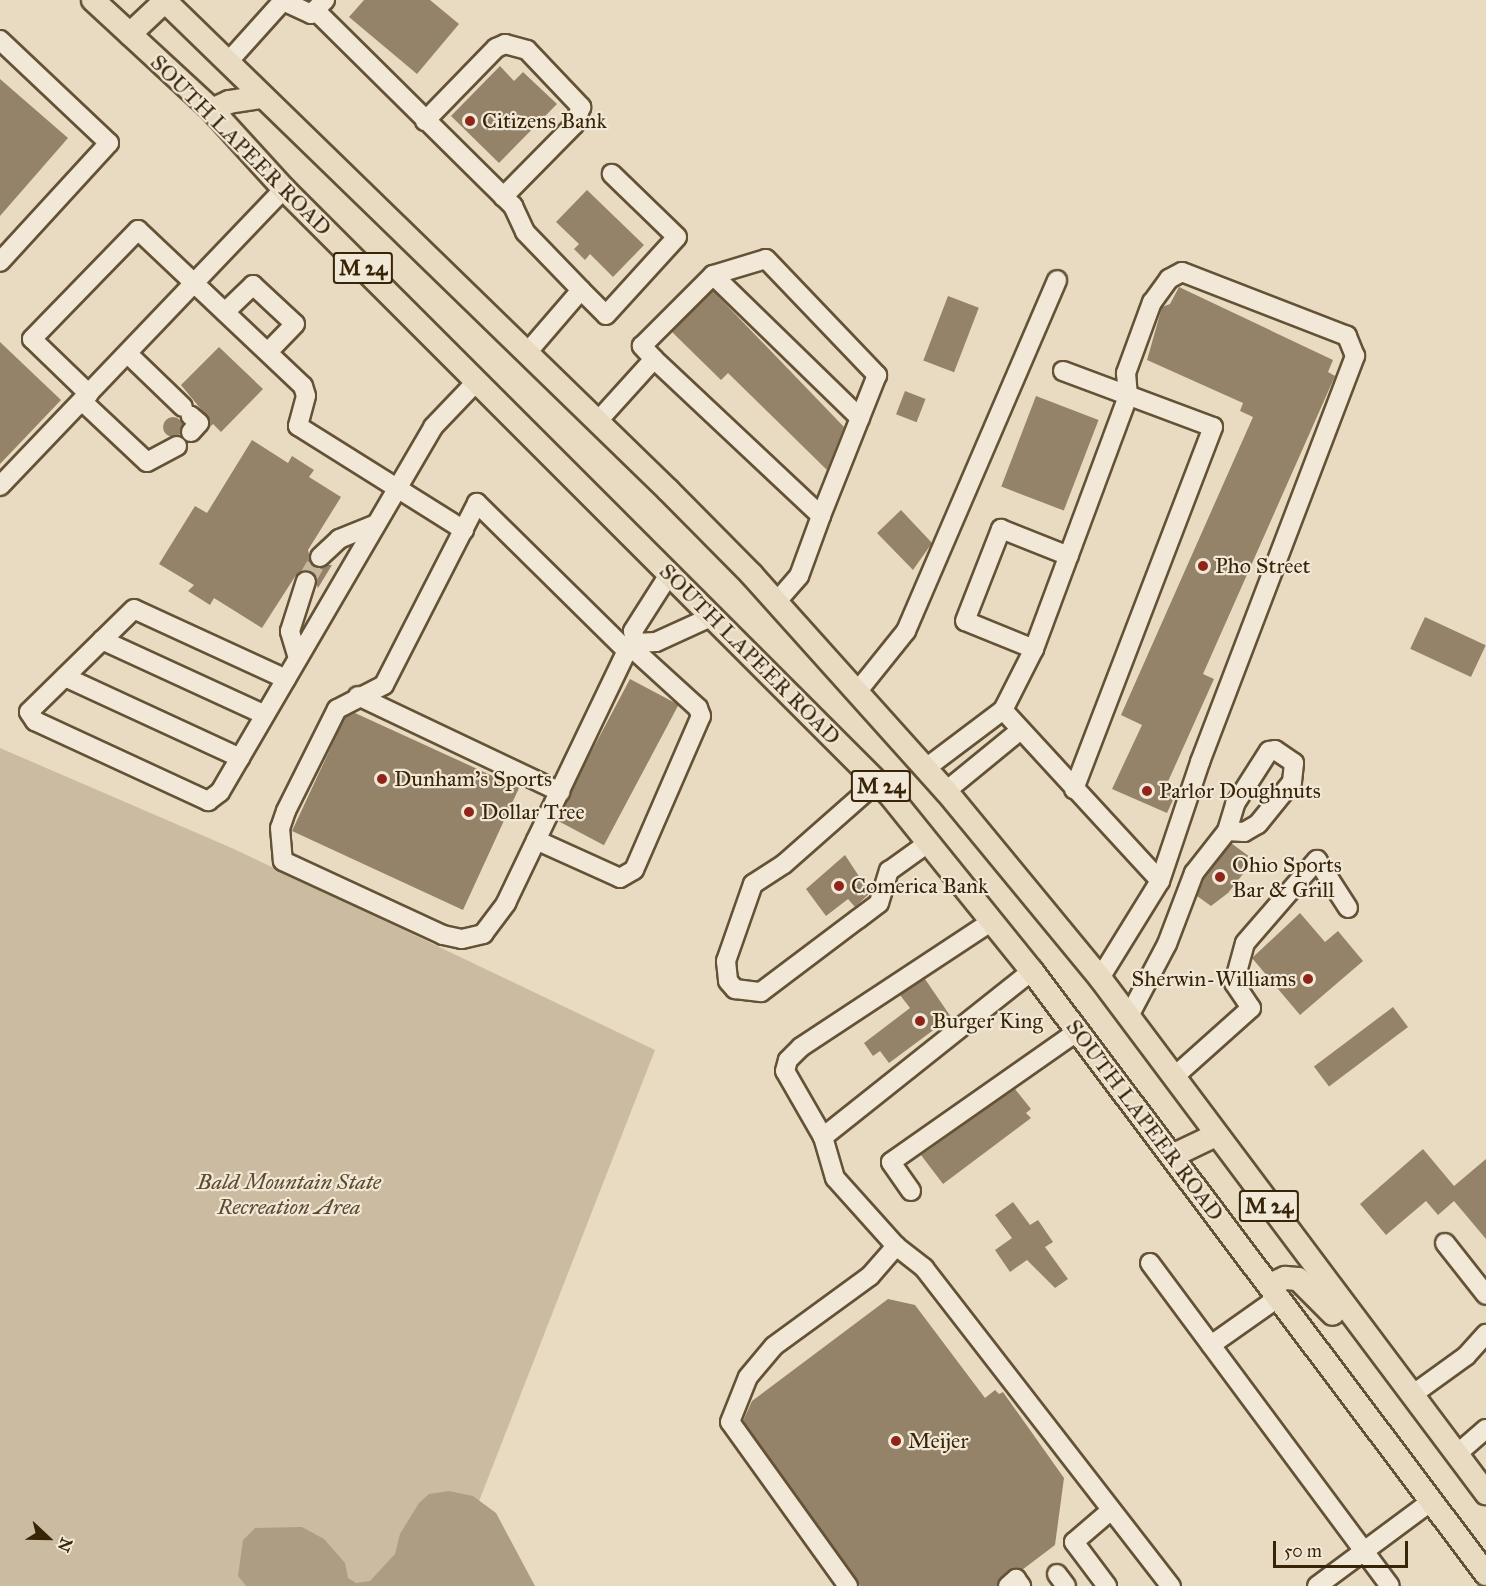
<!DOCTYPE html>
<style>
body{margin:0}
#map{position:relative;width:1486px;height:1586px;overflow:hidden;background:#e9dbc1;font-family:"IM FELL Great Primer",serif}
div>[style]{position:absolute}
[style*='--x']{left:calc(var(--x)*1px);top:calc(var(--y)*1px);width:calc(var(--w)*1px);rotate:calc(var(--a)*1deg)}
.green>*{inset:0;background:#cbbca1}
.water>*{inset:0;background:#ad9d82}
.building>*{inset:0;background:#948368;transform-origin:0 0}
.round{border-radius:50%}
.minor-tunnel>*{height:18px;margin-top:-9px;transform-origin:0;background:repeating-linear-gradient(90deg,#c6b69c 0 18px,transparent 0 27px)}
.roads{filter:drop-shadow(2px 0 #645236) drop-shadow(-2px 0 #645236) drop-shadow(0 2px #645236) drop-shadow(0 -2px #645236)}
.minor>*{height:18px;margin:-9px;padding:0 9px;transform-origin:9px;border-radius:9px;background:#f1e8d7}
.major>*{height:22px;margin:-11px;padding:0 11px;transform-origin:11px;border-radius:11px;background:#e9dbc1}
.dots>*{width:16px;height:16px;translate:-50% -50%;box-sizing:border-box;border:3px solid #f1e8d7;border-radius:50%}
span{translate:-50% -50%;white-space:nowrap;text-align:center;line-height:1.15;-webkit-text-stroke:4.5px #f1e8d7;paint-order:stroke}
.shield-label span{padding:2px 4px;background:#f1e8d7;border:2px solid;border-radius:4px;-webkit-text-stroke-width:0}
.shield-label{font-size:21px;color:#382407;font-weight:700}
.poi-label{font-size:22px;color:#382407}
.left{translate:0 -50%;text-align:left}
.right{translate:-100% -50%;text-align:right}
.street-label{font-size:22px;color:#382407}
.park-label{font-size:22px;color:#5d4a2e;font-style:italic}
.north{position:absolute;left:18px;top:1508px;width:60px;height:60px;-webkit-text-stroke:4px #f1e8d7;paint-order:stroke;rotate:112deg;font-size:16px;font-weight:700;line-height:24px;text-align:center;color:#382407}
.north::after{content:'';display:block;margin:auto;width:21px;height:27px;background:#382407;clip-path:polygon(50% 0,100% 100%,50% 72%,0 100%)}
.scale{position:absolute;left:1273px;top:1541px;width:135px;height:27px;box-sizing:border-box;border:3px solid #382407;border-top:0;padding-left:8px;font-size:18px;line-height:21px;white-space:nowrap;color:#382407;-webkit-text-stroke:4px #f1e8d7;paint-order:stroke}
</style>
<div id="map">
<div class="green">
<div style="clip-path:polygon(0 748px,234px 849px,655px 1050px,446px 1586px,0 1586px)"></div>
</div>
<div class="water">
<div style="clip-path:polygon(449px 1491px,473px 1496px,496px 1513px,535px 1586px,246px 1586px,238px 1576px,243px 1540px,255px 1528px,302px 1527px,324px 1539px,345px 1563px,348px 1578px,356px 1583px,370px 1581px,395px 1554px,400px 1534px,419px 1503px,429px 1494px)"></div>
</div>
<div class="building">
<div style="clip-path:polygon(364px 0,430px 0,459px 24px,417px 74px,349px 17px)"></div>
<div style="clip-path:polygon(500px 66px,514px 81px,523px 72px,557px 104px,499px 163px,451px 116px)"></div>
<div style="clip-path:polygon(0 79px,68px 138px,0 216px)"></div>
<div style="clip-path:polygon(587px 190px,644px 245px,613px 277px,590px 254px,585px 260px,574px 249px,579px 244px,556px 222px)"></div>
<div style="clip-path:polygon(1179px 287px,1333px 360px,1328px 372px,1335px 376px,1203px 674px,1214px 679px,1166px 786px,1177px 791px,1167px 813px,1112px 789px,1142px 725px,1121px 715px,1253px 417px,1240px 411px,1243px 403px,1147px 360px,1162px 307px,1170px 304px)"></div>
<div style="clip-path:polygon(713px 291px,844px 427px,827px 470px,728px 373px,721px 380px,672px 332px)"></div>
<div style="left:948px;top:296px;width:33px;height:69px;rotate:21deg"></div>
<div style="clip-path:polygon(0 342px,61px 400px,0 464px)"></div>
<div style="clip-path:polygon(219px 347px,263px 389px,221px 432px,213px 424px,209px 428px,209px 419px,181px 385px)"></div>
<div style="left:905px;top:391px;width:22px;height:25px;rotate:21deg"></div>
<div style="left:1036px;top:396px;width:67px;height:97px;rotate:21deg"></div>
<div class="round" style="left:163px;top:417px;width:20px;height:20px"></div>
<div style="clip-path:polygon(252px 440px,288px 463px,292px 456px,314px 470px,309px 477px,341px 497px,308px 550px,312px 565px,332px 565px,318px 588px,310px 571px,296px 575px,262px 628px,214px 598px,210px 605px,188px 591px,194px 585px,159px 564px,195px 506px,207px 513px)"></div>
<div style="clip-path:polygon(901px 510px,932px 543px,913px 570px,877px 533px)"></div>
<div style="left:1425px;top:617px;width:67px;height:35px;rotate:25deg"></div>
<div style="left:630px;top:679px;width:55px;height:159px;rotate:28deg"></div>
<div style="clip-path:polygon(355px 713px,519px 788px,463px 910px,292px 831px,345px 717px)"></div>
<div style="clip-path:polygon(1231px 843px,1254px 860px,1228px 893px,1211px 906px,1197px 896px,1204px 879px)"></div>
<div style="clip-path:polygon(845px 855px,870px 893px,855px 907px,848px 899px,826px 916px,806px 889px)"></div>
<div style="clip-path:polygon(1300px 913px,1325px 942px,1338px 931px,1363px 961px,1300px 1015px,1252px 958px)"></div>
<div style="clip-path:polygon(925px 979px,951px 1017px,889px 1063px,880px 1051px,873px 1056px,864px 1043px,910px 1008px,900px 995px)"></div>
<div style="left:1393px;top:1007px;width:25px;height:99px;rotate:53deg"></div>
<div style="clip-path:polygon(1015px 1089px,1031px 1109px,1026px 1113px,1031px 1118px,943px 1184px,921px 1155px)"></div>
<div style="clip-path:polygon(1423px 1149px,1454px 1186px,1486px 1159px,1486px 1239px,1454px 1201px,1438px 1215px,1426px 1201px,1386px 1235px,1360px 1204px)"></div>
<div style="clip-path:polygon(1013px 1202px,1030px 1225px,1038px 1220px,1053px 1242px,1045px 1247px,1068px 1279px,1055px 1288px,1027px 1260px,1010px 1272px,995px 1250px,1012px 1238px,995px 1215px)"></div>
<div style="clip-path:polygon(888px 1299px,915px 1305px,985px 1398px,995px 1390px,999px 1394px,1003px 1392px,1064px 1478px,1055px 1545px,1022px 1570px,1009px 1571px,997px 1586px,860px 1586px,743px 1421px,752px 1401px)"></div>
</div>
<div class="minor-tunnel">
<div style="--x:306;--y:581;--w:28;--a:-60"></div>
</div>
<div class="roads">
<div class="minor">
<div style="--x:281;--y:0;--w:33;--a:25"></div>
<div style="--x:311;--y:14;--w:20;--a:-45"></div>
<div style="--x:315;--y:10;--w:279;--a:44.7"></div>
<div style="--x:513;--y:206;--w:29;--a:65"></div>
<div style="--x:525;--y:232;--w:81;--a:46"></div>
<div style="--x:581;--y:290;--w:84;--a:130.7"></div>
<div style="--x:0;--y:40;--w:150;--a:43.4"></div>
<div style="--x:109;--y:143;--w:161;--a:132.5"></div>
<div style="--x:228;--y:62;--w:81;--a:-48"></div>
<div style="--x:425;--y:121;--w:102;--a:-45.8"></div>
<div style="--x:496;--y:48;--w:10;--a:-24"></div>
<div style="--x:505;--y:44;--w:23;--a:15"></div>
<div style="--x:527;--y:50;--w:79;--a:46.5"></div>
<div style="--x:581;--y:107;--w:19;--a:111"></div>
<div style="--x:574;--y:125;--w:101;--a:134.6"></div>
<div style="--x:713;--y:275;--w:205;--a:44.2"></div>
<div style="--x:581;--y:290;--w:35;--a:45"></div>
<div style="--x:606;--y:315;--w:105;--a:-47.7"></div>
<div style="--x:677;--y:237;--w:91;--a:-135.9"></div>
<div style="--x:225;--y:312;--w:39;--a:-44"></div>
<div style="--x:253;--y:285;--w:57;--a:42.9"></div>
<div style="--x:295;--y:324;--w:39;--a:134"></div>
<div style="--x:128;--y:354;--w:76;--a:43.9"></div>
<div style="--x:654;--y:359;--w:18;--a:-133"></div>
<div style="--x:642;--y:346;--w:100;--a:-45"></div>
<div style="--x:713;--y:275;--w:55;--a:-16.8"></div>
<div style="--x:766;--y:259;--w:161;--a:46.3"></div>
<div style="--x:877;--y:375;--w:152;--a:111.7"></div>
<div style="--x:1063;--y:371;--w:160;--a:20.5"></div>
<div style="--x:1213;--y:427;--w:388;--a:111"></div>
<div style="--x:89;--y:394;--w:79;--a:-136"></div>
<div style="--x:32;--y:339;--w:152;--a:-45.8"></div>
<div style="--x:138;--y:230;--w:227;--a:43.4"></div>
<div style="--x:303;--y:386;--w:10;--a:73"></div>
<div style="--x:306;--y:396;--w:31;--a:105"></div>
<div style="--x:298;--y:426;--w:196;--a:32.1"></div>
<div style="--x:82;--y:401;--w:89;--a:43.2"></div>
<div style="--x:147;--y:462;--w:34;--a:-28"></div>
<div style="--x:597;--y:422;--w:85;--a:-47.9"></div>
<div style="--x:654;--y:359;--w:229;--a:43.2"></div>
<div style="--x:821;--y:516;--w:64;--a:110.1"></div>
<div style="--x:799;--y:576;--w:35;--a:131"></div>
<div style="--x:191;--y:432;--w:12;--a:-48"></div>
<div style="--x:199;--y:423;--w:11;--a:-139"></div>
<div style="--x:0;--y:486;--w:411;--a:-46.3"></div>
<div style="--x:320;--y:557;--w:26;--a:-43"></div>
<div style="--x:339;--y:539;--w:40;--a:-22"></div>
<div style="--x:102;--y:640;--w:179;--a:24.7"></div>
<div style="--x:635;--y:643;--w:12;--a:-99"></div>
<div style="--x:633;--y:631;--w:69;--a:-57.5"></div>
<div style="--x:1034;--y:649;--w:74;--a:-157.9"></div>
<div style="--x:965;--y:621;--w:99;--a:-68.6"></div>
<div style="--x:1001;--y:529;--w:73;--a:21.7"></div>
<div style="--x:627;--y:651;--w:211;--a:-135.4"></div>
<div style="--x:477;--y:503;--w:204;--a:117.1"></div>
<div style="--x:384;--y:685;--w:53;--a:152.9"></div>
<div style="--x:337;--y:709;--w:114;--a:116.6"></div>
<div style="--x:286;--y:811;--w:18;--a:109"></div>
<div style="--x:280;--y:828;--w:33;--a:85"></div>
<div style="--x:283;--y:861;--w:176;--a:24.8"></div>
<div style="--x:443;--y:935;--w:19;--a:12"></div>
<div style="--x:462;--y:939;--w:22;--a:-13"></div>
<div style="--x:483;--y:934;--w:39;--a:-53"></div>
<div style="--x:506;--y:903;--w:280;--a:-64.4"></div>
<div style="--x:627;--y:651;--w:11;--a:-45"></div>
<div style="--x:635;--y:643;--w:21;--a:-3"></div>
<div style="--x:656;--y:642;--w:63;--a:-24.5"></div>
<div style="--x:298;--y:658;--w:28;--a:-107"></div>
<div style="--x:290;--y:631;--w:52;--a:-72.3"></div>
<div style="--x:65;--y:677;--w:193;--a:24.8"></div>
<div style="--x:286;--y:679;--w:167;--a:-155.3"></div>
<div style="--x:134;--y:609;--w:147;--a:135.6"></div>
<div style="--x:29;--y:712;--w:11;--a:56"></div>
<div style="--x:35;--y:721;--w:191;--a:24.8"></div>
<div style="--x:208;--y:801;--w:15;--a:-37"></div>
<div style="--x:220;--y:792;--w:423;--a:-59.7"></div>
<div style="--x:433;--y:427;--w:64;--a:-46.3"></div>
<div style="--x:857;--y:692;--w:78;--a:-51.2"></div>
<div style="--x:906;--y:631;--w:382;--a:-66.7"></div>
<div style="--x:358;--y:696;--w:224;--a:25.4"></div>
<div style="--x:926;--y:768;--w:96;--a:-37"></div>
<div style="--x:877;--y:782;--w:124;--a:138.6"></div>
<div style="--x:784;--y:864;--w:37;--a:147"></div>
<div style="--x:753;--y:884;--w:82;--a:109.3"></div>
<div style="--x:726;--y:961;--w:20;--a:84"></div>
<div style="--x:728;--y:981;--w:11;--a:49"></div>
<div style="--x:735;--y:989;--w:26;--a:7"></div>
<div style="--x:761;--y:992;--w:121;--a:-37"></div>
<div style="--x:858;--y:919;--w:26;--a:-37"></div>
<div style="--x:879;--y:903;--w:34;--a:-73"></div>
<div style="--x:889;--y:871;--w:48;--a:-35.7"></div>
<div style="--x:946;--y:791;--w:93;--a:-39.3"></div>
<div style="--x:536;--y:840;--w:92;--a:24.3"></div>
<div style="--x:620;--y:878;--w:16;--a:-30"></div>
<div style="--x:634;--y:870;--w:168;--a:-66.5"></div>
<div style="--x:701;--y:716;--w:9;--a:-111"></div>
<div style="--x:698;--y:708;--w:91;--a:-137.7"></div>
<div style="--x:1100;--y:978;--w:114;--a:-58.3"></div>
<div style="--x:1160;--y:881;--w:126;--a:-71.4"></div>
<div style="--x:1200;--y:762;--w:435;--a:-69.1"></div>
<div style="--x:1355;--y:356;--w:22;--a:-112"></div>
<div style="--x:1347;--y:336;--w:177;--a:-158.8"></div>
<div style="--x:1182;--y:272;--w:15;--a:152"></div>
<div style="--x:1169;--y:279;--w:29;--a:126"></div>
<div style="--x:1152;--y:302;--w:76;--a:110.1"></div>
<div style="--x:1126;--y:373;--w:23;--a:85"></div>
<div style="--x:1128;--y:396;--w:270;--a:110.4"></div>
<div style="--x:1034;--y:649;--w:68;--a:116.9"></div>
<div style="--x:1003;--y:710;--w:232;--a:47.4"></div>
<div style="--x:1129;--y:1016;--w:81;--a:-62.2"></div>
<div style="--x:1167;--y:944;--w:76;--a:-69.2"></div>
<div style="--x:1194;--y:873;--w:53;--a:-51.8"></div>
<div style="--x:1227;--y:831;--w:28;--a:-73"></div>
<div style="--x:1235;--y:804;--w:63;--a:-57.3"></div>
<div style="--x:1269;--y:751;--w:6;--a:-9"></div>
<div style="--x:1275;--y:750;--w:23;--a:34"></div>
<div style="--x:1294;--y:763;--w:19;--a:96"></div>
<div style="--x:1292;--y:782;--w:54;--a:129"></div>
<div style="--x:1258;--y:824;--w:16;--a:150"></div>
<div style="--x:1244;--y:832;--w:17;--a:-177"></div>
<div style="--x:1175;--y:1076;--w:102;--a:-41.8"></div>
<div style="--x:1251;--y:1008;--w:30;--a:-124"></div>
<div style="--x:1234;--y:983;--w:41;--a:-74.6"></div>
<div style="--x:1245;--y:943;--w:110;--a:-49.1"></div>
<div style="--x:1317;--y:860;--w:57;--a:57.1"></div>
<div style="--x:823;--y:1137;--w:267;--a:-38.5"></div>
<div style="--x:911;--y:1191;--w:35;--a:-125"></div>
<div style="--x:891;--y:1162;--w:228;--a:-35"></div>
<div style="--x:1445;--y:1243;--w:66;--a:51.7"></div>
<div style="--x:896;--y:1246;--w:91;--a:-131.9"></div>
<div style="--x:835;--y:1178;--w:43;--a:-106.3"></div>
<div style="--x:823;--y:1137;--w:76;--a:-119.9"></div>
<div style="--x:785;--y:1071;--w:11;--a:-75"></div>
<div style="--x:788;--y:1060;--w:18;--a:-45"></div>
<div style="--x:801;--y:1047;--w:229;--a:-33.4"></div>
<div style="--x:1150;--y:1263;--w:402;--a:53.4"></div>
<div style="--x:1211;--y:1345;--w:83;--a:-35.2"></div>
<div style="--x:1412;--y:1395;--w:67;--a:-35.8"></div>
<div style="--x:1466;--y:1356;--w:30;--a:-48"></div>
<div style="--x:1457;--y:1454;--w:38;--a:-41"></div>
<div style="--x:1057;--y:1574;--w:15;--a:53"></div>
<div style="--x:848;--y:1586;--w:202;--a:-125.7"></div>
<div style="--x:730;--y:1422;--w:48;--a:-68.2"></div>
<div style="--x:748;--y:1377;--w:40;--a:-50"></div>
<div style="--x:774;--y:1346;--w:119;--a:-36.1"></div>
<div style="--x:870;--y:1276;--w:40;--a:-49"></div>
<div style="--x:896;--y:1246;--w:36;--a:38"></div>
<div style="--x:924;--y:1268;--w:403;--a:52.2"></div>
<div style="--x:1008;--y:1586;--w:11;--a:-41"></div>
<div style="--x:1016;--y:1579;--w:9;--a:54"></div>
<div style="--x:1107;--y:1586;--w:55;--a:-126.9"></div>
<div style="--x:1074;--y:1542;--w:48;--a:-40.7"></div>
<div style="--x:1317;--y:1586;--w:141;--a:-36.6"></div>
</div>
<div class="major">
<div style="--x:93;--y:0;--w:162;--a:42.7"></div>
<div style="--x:212;--y:110;--w:107;--a:47.7"></div>
<div style="--x:284;--y:189;--w:856;--a:45"></div>
<div style="--x:889;--y:794;--w:228;--a:51.1"></div>
<div style="--x:1032;--y:971;--w:755;--a:53.02"></div>
<div style="--x:164;--y:0;--w:703;--a:44.19"></div>
<div style="--x:668;--y:490;--w:120;--a:45.3"></div>
<div style="--x:752;--y:575;--w:290;--a:48.1"></div>
<div style="--x:946;--y:791;--w:242;--a:50.5"></div>
<div style="--x:1100;--y:978;--w:644;--a:53.15"></div>
<div style="--x:130;--y:34;--w:48;--a:-43.3"></div>
<div style="--x:212;--y:110;--w:19;--a:-25"></div>
<div style="--x:229;--y:102;--w:33;--a:-9"></div>
<div style="--x:1172;--y:1156;--w:49;--a:-25.5"></div>
<div style="--x:1270;--y:1285;--w:17;--a:-25"></div>
<div style="--x:1285;--y:1278;--w:13;--a:4"></div>
<div style="--x:1298;--y:1279;--w:49;--a:45"></div>
</div>
</div>
<div class="dots">
<div style="left:470px;top:121px;background:#8f2418"></div>
<div style="left:1203px;top:566px;background:#8f2418"></div>
<div style="left:382px;top:779px;background:#8f2418"></div>
<div style="left:1147px;top:791px;background:#8f2418"></div>
<div style="left:469px;top:812px;background:#8f2418"></div>
<div style="left:1220px;top:877px;background:#8f2418"></div>
<div style="left:839px;top:886px;background:#8f2418"></div>
<div style="left:1308px;top:979px;background:#8f2418"></div>
<div style="left:920px;top:1021px;background:#8f2418"></div>
<div style="left:896px;top:1441px;background:#8f2418"></div>
</div>
<div class="shield-label">
<span style="left:363px;top:268px">M 24</span>
<span style="left:881px;top:786px">M 24</span>
<span style="left:1269px;top:1206px">M 24</span>
</div>
<div class="poi-label">
<span class="left" style="left:482px;top:121px">Citizens Bank</span>
<span class="left" style="left:1215px;top:566px">Pho Street</span>
<span class="left" style="left:394px;top:779px">Dunham's Sports</span>
<span class="left" style="left:1159px;top:791px">Parlor Doughnuts</span>
<span class="left" style="left:481px;top:812px">Dollar Tree</span>
<span class="left" style="left:1232px;top:877px">Ohio Sports<br>Bar &amp; Grill</span>
<span class="left" style="left:851px;top:886px">Comerica Bank</span>
<span class="right" style="left:1296px;top:979px">Sherwin-Williams</span>
<span class="left" style="left:932px;top:1021px">Burger King</span>
<span class="left" style="left:908px;top:1441px">Meijer</span>
</div>
<div class="street-label">
<span style="left:241px;top:145px;rotate:45deg">SOUTH LAPEER ROAD</span>
<span style="left:750px;top:654px;rotate:45deg">SOUTH LAPEER ROAD</span>
<span style="left:1145px;top:1120px;rotate:53deg">SOUTH LAPEER ROAD</span>
</div>
<div class="park-label">
<span style="left:289px;top:1194px">Bald Mountain State<br>Recreation Area</span>
</div>
<div class="north">N</div>
<div class="scale">50 m</div>
</div>
